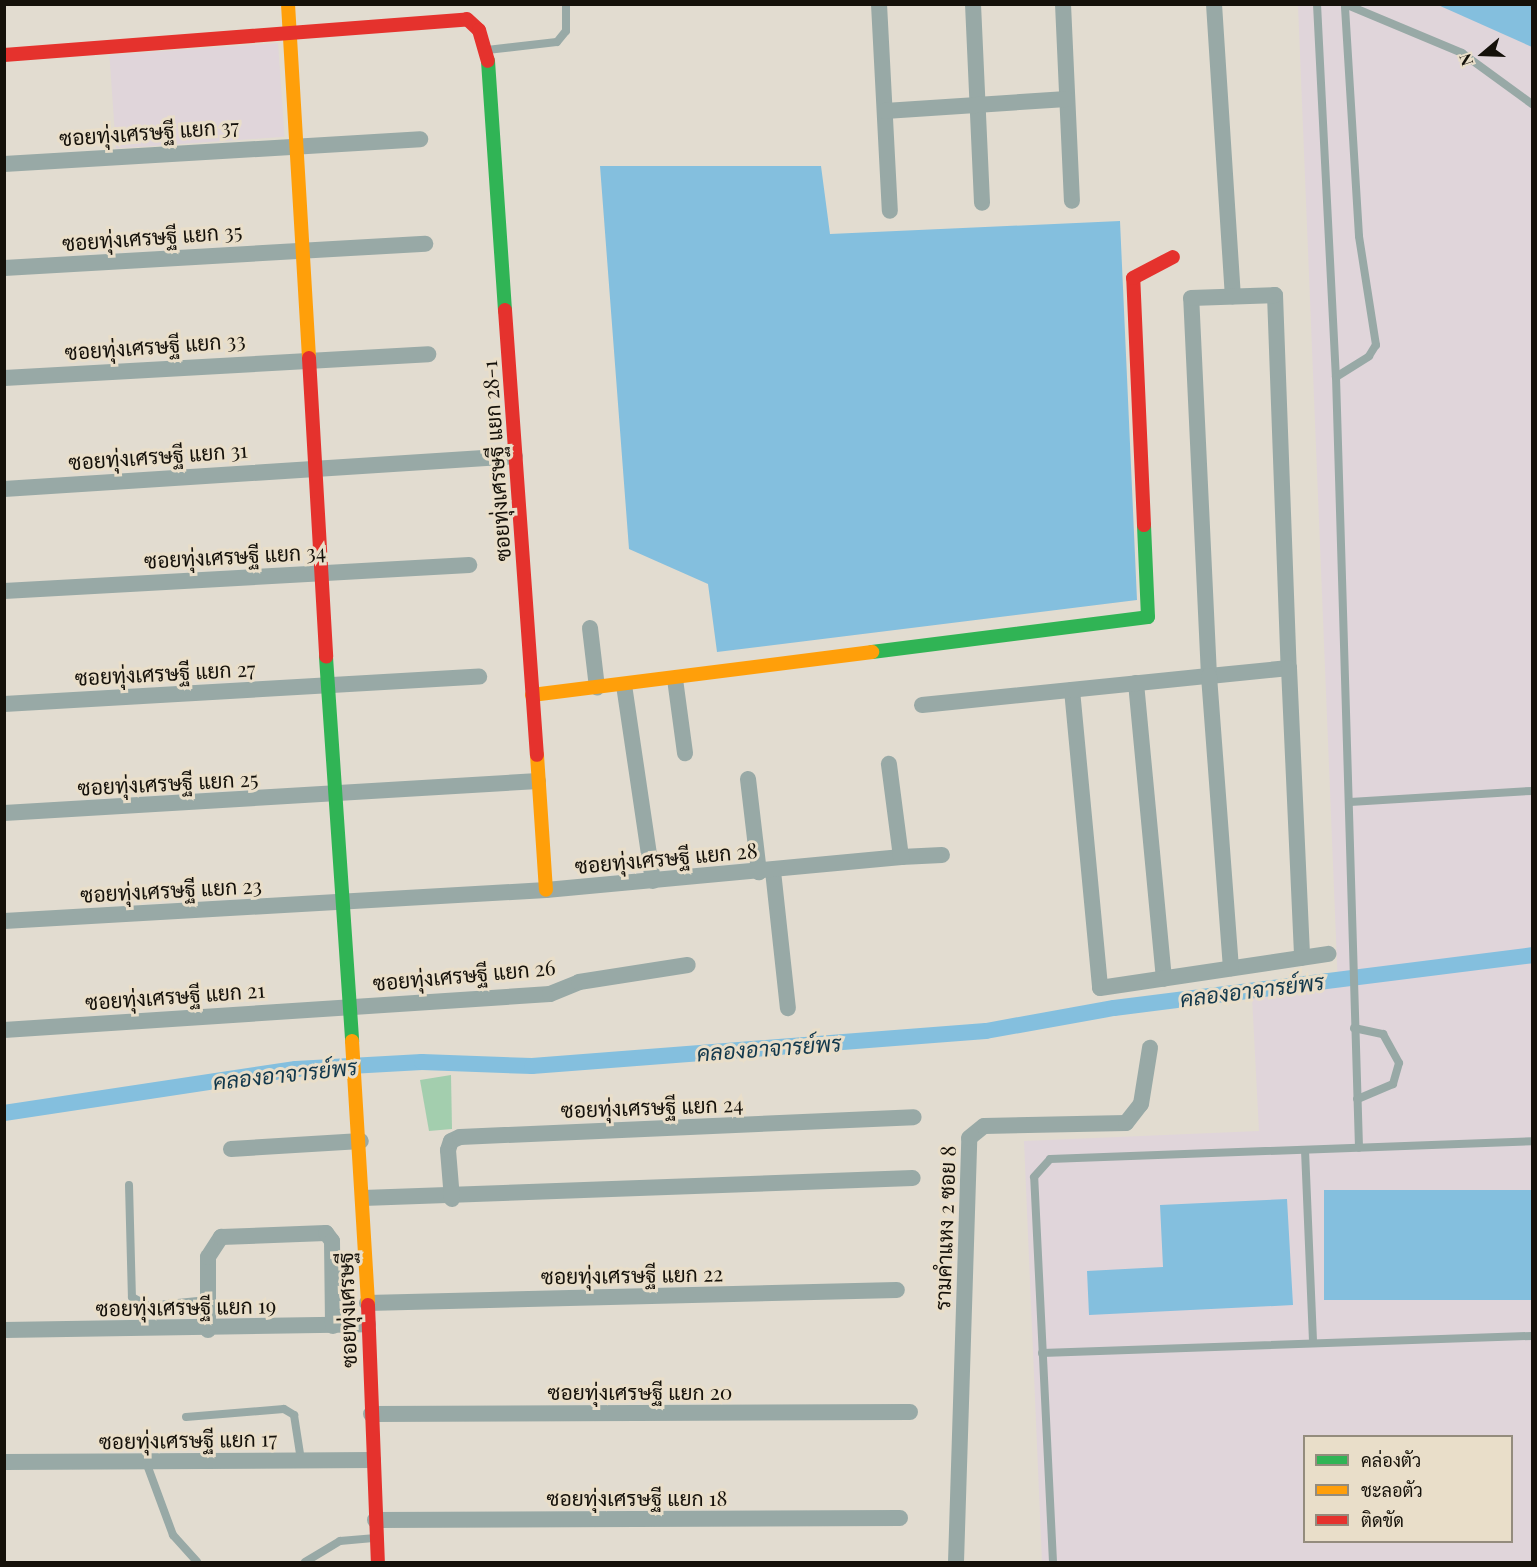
<!DOCTYPE html>
<meta charset="utf-8">
<style>
body{margin:0}
#map{position:relative;width:1537px;height:1567px;overflow:hidden;background:#e2dcd0;font-family:"Playfair Display",Sarabun,serif}
div>[style]{position:absolute}
[style*='--x']{left:calc(var(--x)*1px);top:calc(var(--y)*1px);width:calc(var(--w)*1px);rotate:calc(var(--a)*1deg)}
.education>*{inset:0;background:#e0d5da;transform-origin:0 0}
.green>*{inset:0;background:#a3ceae}
.water>*{inset:0;background:#84bfde;transform-origin:0 0}
.canal>*{height:16px;margin:-8px;padding:0 8px;transform-origin:8px;border-radius:8px;background:#84bfde}
.lane>*{height:8px;margin:-4px;padding:0 4px;transform-origin:4px;border-radius:4px;background:#98a9a6}
.street>*{height:16px;margin:-8px;padding:0 8px;transform-origin:8px;border-radius:8px;background:#98a9a6}
.fast>*{height:14px;margin:-7px;padding:0 7px;transform-origin:7px;border-radius:7px;background:#30b455}
.slow>*{height:14px;margin:-7px;padding:0 7px;transform-origin:7px;border-radius:7px;background:#ff9f0a}
.jam>*{height:14px;margin:-7px;padding:0 7px;transform-origin:7px;border-radius:7px;background:#e5322d}
span{translate:-50% -50%;white-space:nowrap;text-align:center;line-height:1.15;-webkit-text-stroke:6px #e9dec9;paint-order:stroke}
.street-label{font-size:21px;color:#15110a}
.water-label{font-size:22px;color:#12384c;font-style:italic}
.frame{position:absolute;inset:0;border:6px solid #15110a;pointer-events:none}
.legend{position:absolute;left:1303px;top:1435px;width:210px;height:108px;box-sizing:border-box;background:#e9dec9;border:2px solid #948c7d;margin:0;padding:8px 10px;list-style:none;font-size:18px;color:#15110a}
.legend li{display:flex;align-items:center;gap:12px;height:30px}
.legend b{width:30px;border:2px solid #948c7d}
.north{position:absolute;left:1453px;top:24px;width:60px;height:60px;-webkit-text-stroke:4px #e9dec9;paint-order:stroke;rotate:251deg;font-size:16px;font-weight:700;line-height:24px;text-align:center;color:#15110a}
.north::after{content:'';display:block;margin:auto;width:21px;height:27px;background:#15110a;clip-path:polygon(50% 0,100% 100%,50% 72%,0 100%)}
</style>
<div id="map">
<div class="education">
<div style="clip-path:polygon(evenodd,1298px 5px,1532px 5px,1532px 1562px,1042px 1562px,1024px 1141px,1259px 1131px,1252px 997px,1338px 987px,1298px 5px,1304px 1436px,1512px 1436px,1512px 1542px,1304px 1542px,1304px 1436px)"></div>
<div style="left:278px;top:43px;width:94px;height:169px;rotate:86deg"></div>
</div>
<div class="green">
<div style="clip-path:polygon(451px 1075px,452px 1129px,429px 1131px,420px 1080px)"></div>
</div>
<div class="water">
<div style="clip-path:polygon(1438px 5px,1532px 5px,1532px 47px)"></div>
<div style="clip-path:polygon(600px 166px,821px 166px,830px 234px,1120px 221px,1137px 600px,717px 652px,708px 584px,629px 549px)"></div>
<div style="left:1532px;top:1190px;width:110px;height:208px;rotate:90deg"></div>
<div style="clip-path:polygon(1287px 1199px,1293px 1305px,1089px 1315px,1087px 1271px,1163px 1267px,1160px 1205px)"></div>
</div>
<div class="canal">
<div style="--x:4;--y:1113;--w:295;--a:-8.6"></div>
<div style="--x:296;--y:1069;--w:126;--a:-3.2"></div>
<div style="--x:422;--y:1062;--w:110;--a:2.1"></div>
<div style="--x:532;--y:1066;--w:455;--a:-4.4"></div>
<div style="--x:986;--y:1031;--w:130;--a:-10.2"></div>
<div style="--x:1114;--y:1008;--w:421;--a:-7.2"></div>
</div>
<div class="lane">
<div style="--x:1317;--y:4;--w:373;--a:87.1"></div>
<div style="--x:1336;--y:377;--w:771;--a:88.29"></div>
<div style="--x:1345;--y:4;--w:127;--a:22.7"></div>
<div style="--x:1462;--y:53;--w:87;--a:36.1"></div>
<div style="--x:487;--y:50;--w:70;--a:-6.5"></div>
<div style="--x:557;--y:42;--w:14;--a:-51"></div>
<div style="--x:566;--y:31;--w:27;--a:-90"></div>
<div style="--x:1336;--y:377;--w:39;--a:-32"></div>
<div style="--x:1369;--y:356;--w:13;--a:-58"></div>
<div style="--x:1376;--y:345;--w:110;--a:-98.9"></div>
<div style="--x:1359;--y:236;--w:232;--a:-93.5"></div>
<div style="--x:1350;--y:802;--w:182;--a:-3.5"></div>
<div style="--x:1354;--y:1028;--w:30;--a:12"></div>
<div style="--x:1383;--y:1034;--w:33;--a:61"></div>
<div style="--x:1399;--y:1063;--w:22;--a:106"></div>
<div style="--x:1393;--y:1084;--w:39;--a:157"></div>
<div style="--x:1305;--y:1150;--w:193;--a:87.6"></div>
<div style="--x:129;--y:1185;--w:112;--a:88.5"></div>
<div style="--x:132;--y:1297;--w:18;--a:29"></div>
<div style="--x:148;--y:1306;--w:60;--a:-5.7"></div>
<div style="--x:1042;--y:1353;--w:490;--a:-2"></div>
<div style="--x:186;--y:1417;--w:98;--a:-4.7"></div>
<div style="--x:284;--y:1409;--w:12;--a:31"></div>
<div style="--x:294;--y:1415;--w:46;--a:81.2"></div>
<div style="--x:146;--y:1462;--w:78;--a:69.7"></div>
<div style="--x:173;--y:1535;--w:36;--a:48"></div>
<div style="--x:305;--y:1562;--w:41;--a:-31"></div>
<div style="--x:340;--y:1541;--w:36;--a:-5"></div>
<div style="--x:1053;--y:1562;--w:385;--a:-92.8"></div>
<div style="--x:1034;--y:1177;--w:24;--a:-48"></div>
<div style="--x:1050;--y:1159;--w:482;--a:-2.1"></div>
</div>
<div class="street">
<div style="--x:879;--y:4;--w:207;--a:87"></div>
<div style="--x:973;--y:4;--w:199;--a:87.4"></div>
<div style="--x:1063;--y:4;--w:197;--a:87.4"></div>
<div style="--x:1214;--y:4;--w:293;--a:86.3"></div>
<div style="--x:885;--y:111;--w:182;--a:-3.8"></div>
<div style="--x:4;--y:164;--w:417;--a:-3.4"></div>
<div style="--x:4;--y:268;--w:422;--a:-3.3"></div>
<div style="--x:1275;--y:295;--w:373;--a:87.9"></div>
<div style="--x:1289;--y:668;--w:80;--a:174.3"></div>
<div style="--x:1209;--y:676;--w:378;--a:-92.7"></div>
<div style="--x:1191;--y:298;--w:84;--a:-2"></div>
<div style="--x:4;--y:378;--w:425;--a:-3.2"></div>
<div style="--x:4;--y:489;--w:512;--a:-3.69"></div>
<div style="--x:4;--y:591;--w:466;--a:-3.2"></div>
<div style="--x:590;--y:628;--w:60;--a:83.3"></div>
<div style="--x:1289;--y:668;--w:290;--a:87.4"></div>
<div style="--x:675;--y:679;--w:75;--a:82.3"></div>
<div style="--x:1136;--y:683;--w:297;--a:84.6"></div>
<div style="--x:624;--y:685;--w:198;--a:81.6"></div>
<div style="--x:1072;--y:690;--w:299;--a:84.6"></div>
<div style="--x:1100;--y:988;--w:231;--a:-8.5"></div>
<div style="--x:4;--y:704;--w:476;--a:-3.3"></div>
<div style="--x:922;--y:705;--w:288;--a:-5.8"></div>
<div style="--x:1209;--y:676;--w:293;--a:85.7"></div>
<div style="--x:748;--y:779;--w:94;--a:83.3"></div>
<div style="--x:4;--y:813;--w:535;--a:-3.43"></div>
<div style="--x:901;--y:857;--w:41;--a:-2.8"></div>
<div style="--x:773;--y:871;--w:138;--a:83.8"></div>
<div style="--x:4;--y:921;--w:543;--a:-3.27"></div>
<div style="--x:546;--y:890;--w:357;--a:-5.3"></div>
<div style="--x:901;--y:857;--w:94;--a:-97.4"></div>
<div style="--x:4;--y:1030;--w:547;--a:-3.77"></div>
<div style="--x:550;--y:994;--w:31;--a:-22"></div>
<div style="--x:579;--y:982;--w:110;--a:-8.9"></div>
<div style="--x:231;--y:1149;--w:130;--a:-3.5"></div>
<div style="--x:363;--y:1198;--w:550;--a:-2.08"></div>
<div style="--x:452;--y:1199;--w:49;--a:-94.7"></div>
<div style="--x:448;--y:1150;--w:9;--a:-72"></div>
<div style="--x:451;--y:1141;--w:10;--a:-24"></div>
<div style="--x:460;--y:1137;--w:454;--a:-2.5"></div>
<div style="--x:367;--y:1303;--w:530;--a:-1.41"></div>
<div style="--x:4;--y:1330;--w:364;--a:-0.9"></div>
<div style="--x:208;--y:1330;--w:73;--a:-90"></div>
<div style="--x:208;--y:1257;--w:24;--a:-57"></div>
<div style="--x:221;--y:1237;--w:105;--a:-2.2"></div>
<div style="--x:326;--y:1233;--w:10;--a:53"></div>
<div style="--x:332;--y:1241;--w:85;--a:89.3"></div>
<div style="--x:371;--y:1414;--w:539;--a:-0.21"></div>
<div style="--x:4;--y:1462;--w:369;--a:-0.3"></div>
<div style="--x:375;--y:1520;--w:525;--a:-0.22"></div>
<div style="--x:956;--y:1562;--w:424;--a:-88.2"></div>
<div style="--x:969;--y:1138;--w:19;--a:-39"></div>
<div style="--x:984;--y:1126;--w:142;--a:-1.2"></div>
<div style="--x:1126;--y:1123;--w:24;--a:-52"></div>
<div style="--x:1141;--y:1104;--w:57;--a:-80.9"></div>
</div>
<div class="fast">
<div style="--x:488;--y:61;--w:250;--a:86.1"></div>
<div style="--x:872;--y:652;--w:278;--a:-7.2"></div>
<div style="--x:1148;--y:617;--w:92;--a:-92.5"></div>
<div style="--x:326;--y:657;--w:385;--a:86.1"></div>
</div>
<div class="slow">
<div style="--x:288;--y:4;--w:355;--a:86.6"></div>
<div style="--x:532;--y:695;--w:343;--a:-7.2"></div>
<div style="--x:537;--y:755;--w:135;--a:86.2"></div>
<div style="--x:352;--y:1041;--w:264;--a:86.5"></div>
</div>
<div class="jam">
<div style="--x:4;--y:55;--w:464;--a:-4.4"></div>
<div style="--x:467;--y:19;--w:16;--a:43"></div>
<div style="--x:479;--y:30;--w:32;--a:74"></div>
<div style="--x:505;--y:310;--w:446;--a:85.9"></div>
<div style="--x:309;--y:358;--w:299;--a:86.7"></div>
<div style="--x:1144;--y:525;--w:247;--a:-92.5"></div>
<div style="--x:1133;--y:278;--w:45;--a:-27.7"></div>
<div style="--x:368;--y:1305;--w:257;--a:87.8"></div>
</div>
<div class="street-label">
<span style="left:149px;top:131px;rotate:-4deg">ซอยทุ่งเศรษฐี แยก 37</span>
<span style="left:152px;top:236px;rotate:-4deg">ซอยทุ่งเศรษฐี แยก 35</span>
<span style="left:155px;top:345px;rotate:-4deg">ซอยทุ่งเศรษฐี แยก 33</span>
<span style="left:158px;top:455px;rotate:-4deg">ซอยทุ่งเศรษฐี แยก 31</span>
<span style="left:495px;top:461px;rotate:-94deg">ซอยทุ่งเศรษฐี แยก 28-1</span>
<span style="left:235px;top:555px;rotate:-3deg">ซอยทุ่งเศรษฐี แยก 34</span>
<span style="left:165px;top:672px;rotate:-3deg">ซอยทุ่งเศรษฐี แยก 27</span>
<span style="left:168px;top:782px;rotate:-3deg">ซอยทุ่งเศรษฐี แยก 25</span>
<span style="left:666px;top:857px;rotate:-5deg">ซอยทุ่งเศรษฐี แยก 28</span>
<span style="left:171px;top:889px;rotate:-3deg">ซอยทุ่งเศรษฐี แยก 23</span>
<span style="left:464px;top:974px;rotate:-5deg">ซอยทุ่งเศรษฐี แยก 26</span>
<span style="left:175px;top:995px;rotate:-4deg">ซอยทุ่งเศรษฐี แยก 21</span>
<span style="left:652px;top:1106px;rotate:-2deg">ซอยทุ่งเศรษฐี แยก 24</span>
<span style="left:944px;top:1228px;rotate:-88deg">รามคำแหง 2 ซอย 8</span>
<span style="left:632px;top:1274px;rotate:-1deg">ซอยทุ่งเศรษฐี แยก 22</span>
<span style="left:186px;top:1306px;rotate:-1deg">ซอยทุ่งเศรษฐี แยก 19</span>
<span style="left:346px;top:1310px;rotate:-92deg">ซอยทุ่งเศรษฐี</span>
<span style="left:640px;top:1391px">ซอยทุ่งเศรษฐี แยก 20</span>
<span style="left:188px;top:1439px;rotate:-1deg">ซอยทุ่งเศรษฐี แยก 17</span>
<span style="left:637px;top:1497px">ซอยทุ่งเศรษฐี แยก 18</span>
</div>
<div class="water-label">
<span style="left:1252px;top:990px;rotate:-7deg">คลองอาจารย์พร</span>
<span style="left:769px;top:1048px;rotate:-4deg">คลองอาจารย์พร</span>
<span style="left:285px;top:1074px;rotate:-6deg">คลองอาจารย์พร</span>
</div>
<div class="frame"></div>
<ul class="legend">
<li><b style="height:8px;background:#30b455"></b>คล่องตัว</li>
<li><b style="height:8px;background:#ff9f0a"></b>ชะลอตัว</li>
<li><b style="height:8px;background:#e5322d"></b>ติดขัด</li>
</ul>
<div class="north">N</div>
</div>
